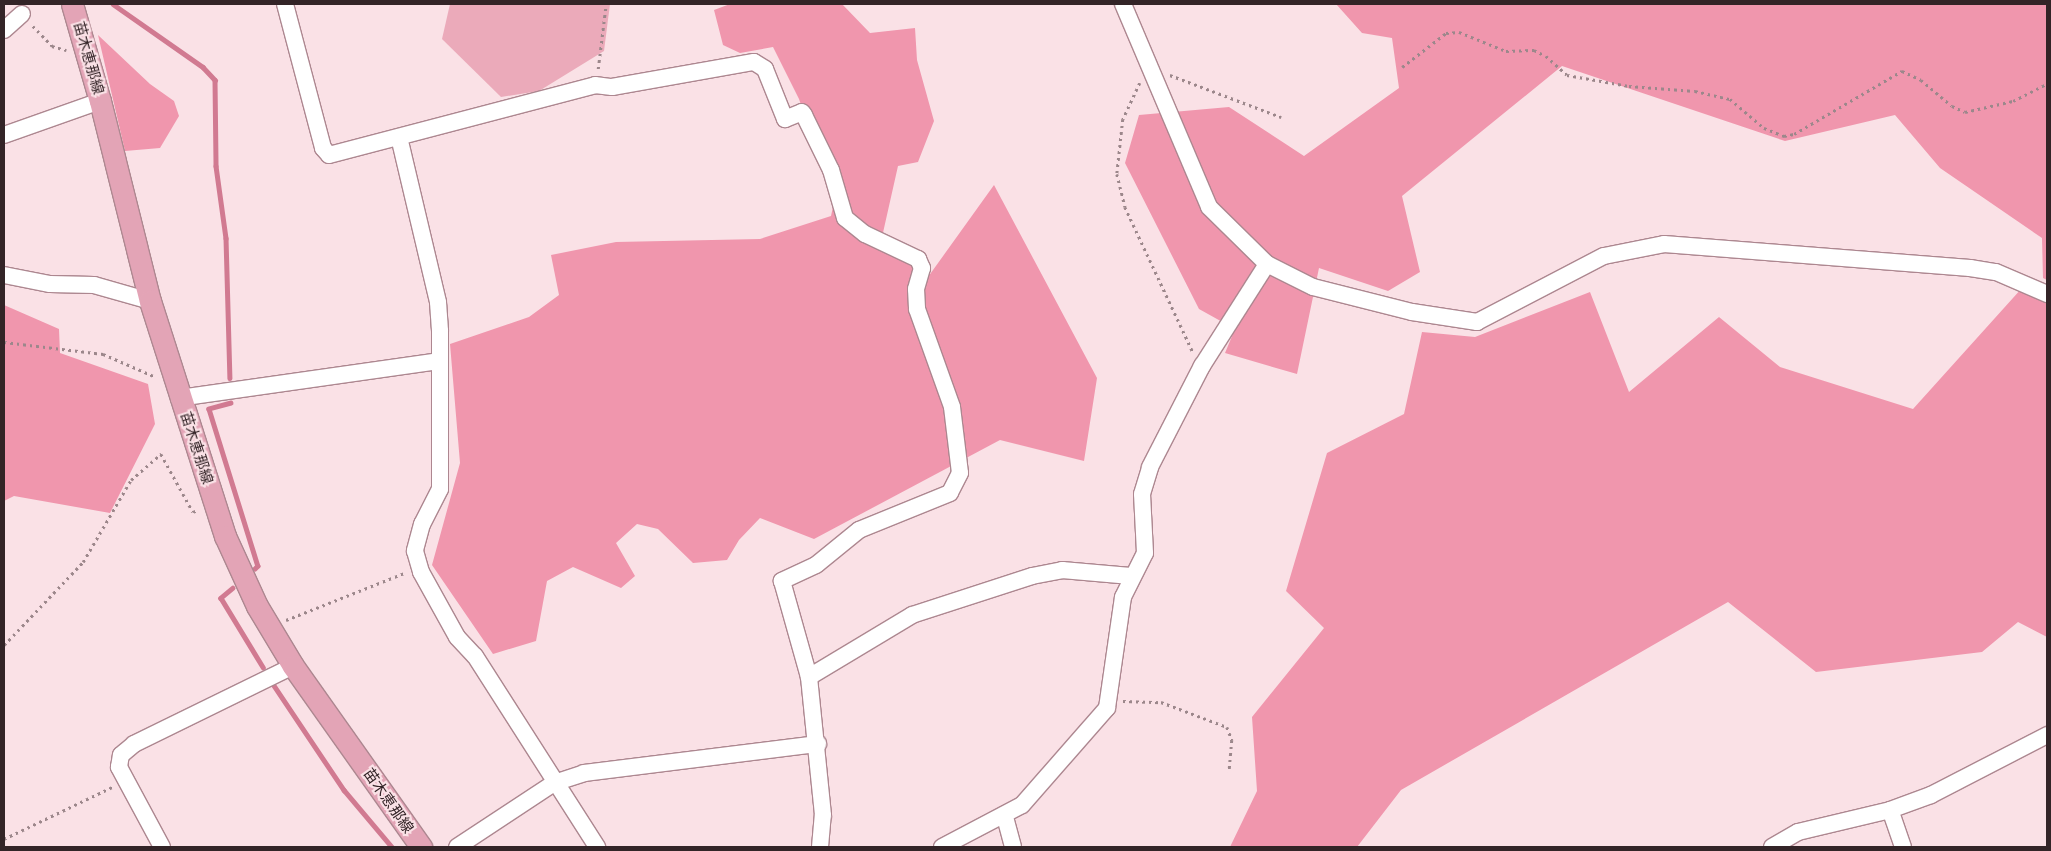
<!DOCTYPE html>
<meta charset="utf-8">
<style>
body{margin:0}
#map{position:relative;width:2051px;height:851px;overflow:hidden;background:#fae1e6;font-family:"Work Sans","Noto Sans JP",sans-serif}
div>[style]{position:absolute}
[style*='--x']{left:calc(var(--x)*1px);top:calc(var(--y)*1px);width:calc(var(--w)*1px);rotate:calc(var(--a)*1deg)}
.green>*{inset:0;background:#ebaaba}
.forest>*{inset:0;background:#f096ad}
.stream>*{height:4.5px;margin:-2.25px;padding:0 2.25px;transform-origin:2.25px;border-radius:2.25px;background:#d17a91}
.path>*{height:2.5px;margin-top:-1.25px;transform-origin:0;background:repeating-linear-gradient(90deg,#9c878b 0 2.5px,transparent 0 6.5px)}
.roads{filter:drop-shadow(1px 0 #ad8790) drop-shadow(-1px 0 #ad8790) drop-shadow(0 1px #ad8790) drop-shadow(0 -1px #ad8790)}
.minor>*{height:16px;margin:-8px;padding:0 8px;transform-origin:8px;border-radius:8px;background:#fff}
.major>*{height:21px;margin:-10.5px;padding:0 10.5px;transform-origin:10.5px;border-radius:10.5px;background:#e3a4b6}
span{translate:-50% -50%;white-space:nowrap;text-align:center;line-height:1.15;-webkit-text-stroke:4.5px #fae1e6;paint-order:stroke}
.street-label{font-size:15px;color:#332427}
.frame{position:absolute;inset:0;border:5px solid #332427;pointer-events:none}
</style>
<div id="map">
<div class="green">
<div style="clip-path:polygon(450px 4px,610px 4px,604px 51px,539px 91px,501px 97px,442px 39px)"></div>
</div>
<div class="forest">
<div style="clip-path:polygon(730px 4px,842px 4px,870px 33px,915px 28px,917px 60px,934px 121px,918px 162px,898px 166px,880px 246px,928px 277px,994px 185px,1097px 378px,1084px 461px,1000px 440px,814px 539px,760px 518px,739px 540px,727px 560px,693px 563px,658px 529px,637px 524px,616px 543px,635px 576px,621px 588px,573px 567px,547px 581px,536px 641px,493px 654px,432px 565px,460px 463px,450px 344px,529px 317px,559px 295px,551px 255px,616px 242px,760px 239px,831px 216px,834px 202px,799px 99px,773px 47px,740px 53px,723px 45px,714px 10px)"></div>
<div style="clip-path:polygon(1336px 4px,2047px 4px,2047px 280px,2043px 278px,2042px 238px,1940px 168px,1895px 115px,1785px 141px,1562px 66px,1402px 196px,1420px 272px,1388px 291px,1319px 268px,1297px 374px,1225px 353px,1235px 329px,1199px 309px,1125px 163px,1139px 115px,1229px 107px,1304px 156px,1399px 88px,1392px 38px,1362px 33px)"></div>
<div style="clip-path:polygon(98px 35px,150px 84px,174px 101px,179px 116px,160px 148px,125px 151px)"></div>
<div style="clip-path:polygon(2022px 288px,2047px 300px,2047px 637px,2018px 622px,1982px 652px,1816px 672px,1728px 602px,1401px 790px,1357px 847px,1230px 847px,1257px 791px,1252px 717px,1324px 628px,1286px 591px,1327px 453px,1404px 414px,1422px 332px,1475px 337px,1590px 292px,1629px 392px,1719px 317px,1780px 367px,1913px 409px)"></div>
<div style="clip-path:polygon(4px 305px,59px 329px,60px 353px,148px 384px,155px 424px,110px 513px,14px 496px,4px 501px)"></div>
</div>
<div class="stream">
<div style="--x:113;--y:4;--w:110;--a:35"></div>
<div style="--x:203;--y:67;--w:18;--a:47"></div>
<div style="--x:215;--y:80;--w:86;--a:89.3"></div>
<div style="--x:216;--y:166;--w:73;--a:82.1"></div>
<div style="--x:226;--y:238;--w:140;--a:88.4"></div>
<div style="--x:231;--y:403;--w:23;--a:165"></div>
<div style="--x:209;--y:409;--w:164;--a:72.7"></div>
<div style="--x:258;--y:566;--w:4;--a:135"></div>
<div style="--x:233;--y:588;--w:16;--a:140"></div>
<div style="--x:221;--y:598;--w:81;--a:58.7"></div>
<div style="--x:273;--y:684;--w:128;--a:56.2"></div>
<div style="--x:344;--y:790;--w:75;--a:49.9"></div>
</div>
<div class="path">
<div style="--x:33;--y:26;--w:28;--a:46"></div>
<div style="--x:52;--y:46;--w:15;--a:16"></div>
<div style="--x:1402;--y:67;--w:56;--a:-37.7"></div>
<div style="--x:1446;--y:33;--w:13;--a:-4"></div>
<div style="--x:1459;--y:32;--w:51;--a:22"></div>
<div style="--x:1506;--y:51;--w:28;--a:-2"></div>
<div style="--x:1534;--y:50;--w:13;--a:27"></div>
<div style="--x:1546;--y:56;--w:28;--a:42"></div>
<div style="--x:1567;--y:75;--w:63;--a:10.1"></div>
<div style="--x:1629;--y:86;--w:66;--a:4.3"></div>
<div style="--x:1695;--y:91;--w:36;--a:13"></div>
<div style="--x:1730;--y:99;--w:45;--a:40.5"></div>
<div style="--x:1764;--y:128;--w:22;--a:22"></div>
<div style="--x:1784;--y:136;--w:10;--a:-11"></div>
<div style="--x:1794;--y:134;--w:125;--a:-30.3"></div>
<div style="--x:1902;--y:71;--w:21;--a:25"></div>
<div style="--x:1921;--y:80;--w:40;--a:40"></div>
<div style="--x:1952;--y:106;--w:14;--a:25"></div>
<div style="--x:1965;--y:112;--w:49;--a:-12.9"></div>
<div style="--x:2013;--y:101;--w:38;--a:-27"></div>
<div style="--x:598;--y:69;--w:65;--a:-83"></div>
<div style="--x:1170;--y:75;--w:119;--a:20.7"></div>
<div style="--x:1140;--y:83;--w:40;--a:115"></div>
<div style="--x:1123;--y:119;--w:55;--a:96.2"></div>
<div style="--x:1117;--y:174;--w:34;--a:76"></div>
<div style="--x:1125;--y:207;--w:160;--a:64.9"></div>
<div style="--x:4;--y:342;--w:100;--a:6.9"></div>
<div style="--x:103;--y:354;--w:58;--a:23.5"></div>
<div style="--x:286;--y:620;--w:127;--a:-21.7"></div>
<div style="--x:4;--y:645;--w:115;--a:-46.4"></div>
<div style="--x:83;--y:562;--w:95;--a:-59.7"></div>
<div style="--x:131;--y:480;--w:40;--a:-41"></div>
<div style="--x:161;--y:454;--w:66;--a:61.1"></div>
<div style="--x:193;--y:512;--w:5;--a:-22"></div>
<div style="--x:1123;--y:701;--w:38;--a:2"></div>
<div style="--x:1161;--y:702;--w:71;--a:20.7"></div>
<div style="--x:1227;--y:727;--w:14;--a:69"></div>
<div style="--x:1232;--y:740;--w:32;--a:95"></div>
<div style="--x:4;--y:839;--w:122;--a:-25.7"></div>
</div>
<div class="roads">
<div class="minor">
<div style="--x:285;--y:4;--w:149;--a:75.2"></div>
<div style="--x:323;--y:148;--w:9;--a:49"></div>
<div style="--x:329;--y:155;--w:275;--a:-14.7"></div>
<div style="--x:595;--y:85;--w:17;--a:7"></div>
<div style="--x:612;--y:87;--w:144;--a:-10"></div>
<div style="--x:754;--y:62;--w:13;--a:32"></div>
<div style="--x:765;--y:69;--w:54;--a:68.2"></div>
<div style="--x:785;--y:119;--w:18;--a:-22"></div>
<div style="--x:802;--y:112;--w:4;--a:56"></div>
<div style="--x:804;--y:115;--w:61;--a:63.9"></div>
<div style="--x:831;--y:170;--w:50;--a:73.7"></div>
<div style="--x:845;--y:218;--w:26;--a:39"></div>
<div style="--x:865;--y:234;--w:59;--a:25.3"></div>
<div style="--x:918;--y:259;--w:10;--a:66"></div>
<div style="--x:922;--y:268;--w:22;--a:106"></div>
<div style="--x:916;--y:289;--w:20;--a:87"></div>
<div style="--x:917;--y:309;--w:104;--a:70.3"></div>
<div style="--x:952;--y:407;--w:66;--a:83.1"></div>
<div style="--x:960;--y:473;--w:22;--a:117"></div>
<div style="--x:950;--y:493;--w:98;--a:157.9"></div>
<div style="--x:859;--y:530;--w:55;--a:140.9"></div>
<div style="--x:816;--y:565;--w:38;--a:155"></div>
<div style="--x:782;--y:581;--w:100;--a:74.3"></div>
<div style="--x:1123;--y:4;--w:220;--a:67"></div>
<div style="--x:1209;--y:207;--w:81;--a:44.5"></div>
<div style="--x:1267;--y:264;--w:51;--a:26.6"></div>
<div style="--x:1313;--y:287;--w:102;--a:14.2"></div>
<div style="--x:1412;--y:312;--w:66;--a:8.7"></div>
<div style="--x:1477;--y:322;--w:143;--a:-27.5"></div>
<div style="--x:1604;--y:256;--w:61;--a:-11.3"></div>
<div style="--x:1664;--y:244;--w:307;--a:4.5"></div>
<div style="--x:1970;--y:268;--w:26;--a:9"></div>
<div style="--x:1996;--y:272;--w:56;--a:23.3"></div>
<div style="--x:4;--y:30;--w:24;--a:-42"></div>
<div style="--x:4;--y:135;--w:102;--a:-19.5"></div>
<div style="--x:399;--y:137;--w:170;--a:76.7"></div>
<div style="--x:438;--y:302;--w:29;--a:86"></div>
<div style="--x:440;--y:331;--w:158;--a:90"></div>
<div style="--x:440;--y:489;--w:39;--a:117"></div>
<div style="--x:422;--y:524;--w:28;--a:105"></div>
<div style="--x:415;--y:551;--w:22;--a:74"></div>
<div style="--x:421;--y:572;--w:74;--a:61"></div>
<div style="--x:457;--y:637;--w:26;--a:47"></div>
<div style="--x:475;--y:656;--w:227;--a:57.4"></div>
<div style="--x:4;--y:275;--w:47;--a:11.1"></div>
<div style="--x:50;--y:284;--w:44;--a:1.3"></div>
<div style="--x:94;--y:285;--w:58;--a:15.9"></div>
<div style="--x:179;--y:398;--w:263;--a:-8.1"></div>
<div style="--x:1005;--y:817;--w:31;--a:75"></div>
<div style="--x:162;--y:847;--w:91;--a:-118.3"></div>
<div style="--x:119;--y:767;--w:12;--a:-81"></div>
<div style="--x:121;--y:755;--w:17;--a:-40"></div>
<div style="--x:134;--y:744;--w:177;--a:-26.1"></div>
<div style="--x:457;--y:847;--w:116;--a:-33.4"></div>
<div style="--x:554;--y:783;--w:32;--a:-18"></div>
<div style="--x:584;--y:773;--w:236;--a:-7.1"></div>
<div style="--x:820;--y:847;--w:32;--a:-85"></div>
<div style="--x:823;--y:815;--w:139;--a:-95.8"></div>
<div style="--x:809;--y:677;--w:120;--a:-31"></div>
<div style="--x:912;--y:615;--w:126;--a:-18"></div>
<div style="--x:1032;--y:576;--w:31;--a:-11"></div>
<div style="--x:1062;--y:570;--w:69;--a:5"></div>
<div style="--x:942;--y:847;--w:90;--a:-27.7"></div>
<div style="--x:1022;--y:805;--w:129;--a:-48.8"></div>
<div style="--x:1107;--y:708;--w:112;--a:-81.8"></div>
<div style="--x:1123;--y:597;--w:49;--a:-63.4"></div>
<div style="--x:1145;--y:553;--w:59;--a:-92.9"></div>
<div style="--x:1142;--y:494;--w:28;--a:-73"></div>
<div style="--x:1150;--y:467;--w:114;--a:-62.8"></div>
<div style="--x:1202;--y:366;--w:121;--a:-57.5"></div>
<div style="--x:1772;--y:847;--w:30;--a:-30"></div>
<div style="--x:1798;--y:832;--w:95;--a:-13.4"></div>
<div style="--x:1903;--y:847;--w:39;--a:-109"></div>
<div style="--x:1890;--y:810;--w:44;--a:-20.1"></div>
<div style="--x:1931;--y:795;--w:131;--a:-27.3"></div>
</div>
<div class="major">
<div style="--x:72;--y:4;--w:101;--a:73.9"></div>
<div style="--x:100;--y:101;--w:206;--a:76"></div>
<div style="--x:150;--y:301;--w:247;--a:72.3"></div>
<div style="--x:225;--y:536;--w:77;--a:65.4"></div>
<div style="--x:257;--y:606;--w:70;--a:59"></div>
<div style="--x:293;--y:666;--w:222;--a:54.7"></div>
</div>
</div>
<div class="street-label">
<span style="left:88px;top:58px;rotate:74deg">苗木恵那線</span>
<span style="left:196px;top:448px;rotate:72deg">苗木恵那線</span>
<span style="left:388px;top:801px;rotate:55deg">苗木恵那線</span>
</div>
<div class="frame"></div>
</div>
